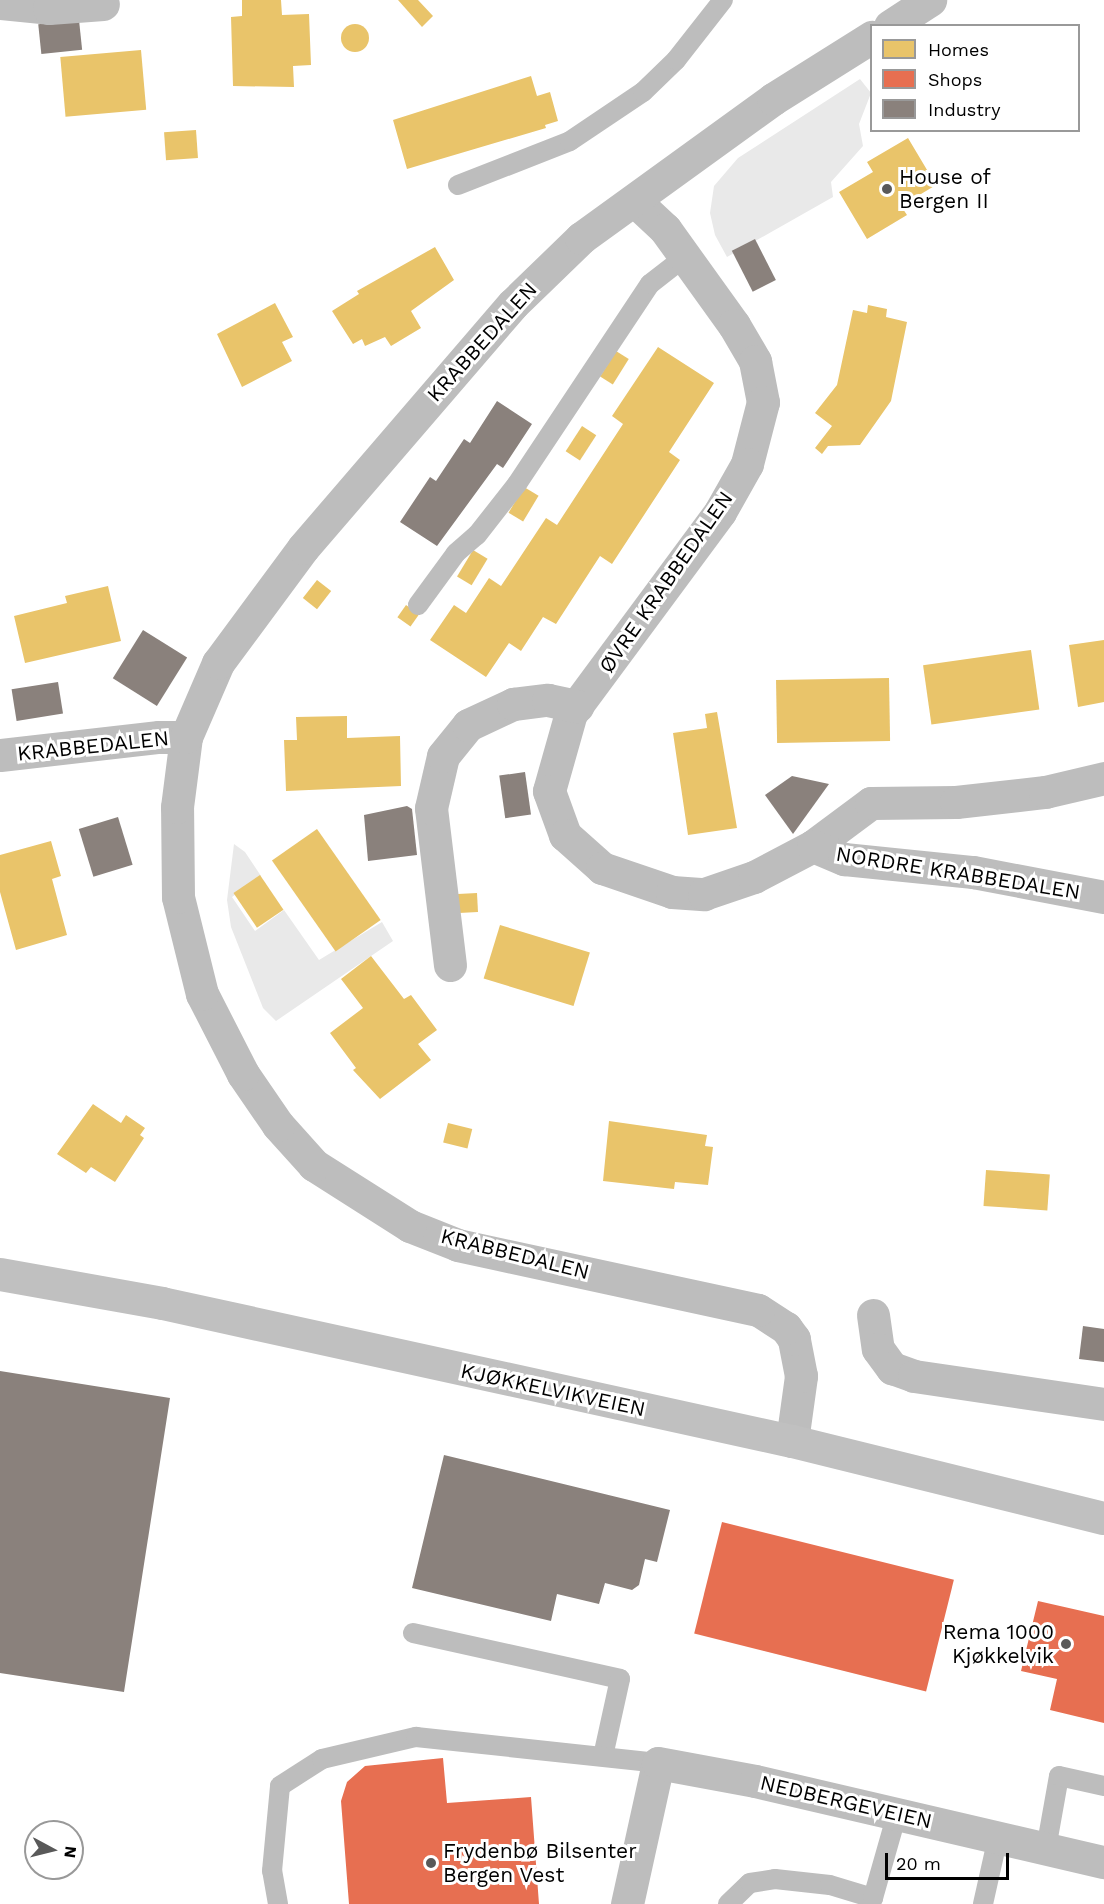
<!DOCTYPE html>
<meta charset="utf-8">
<style>
body{margin:0}
#map{position:relative;width:1104px;height:1904px;overflow:hidden;background:#fff;font-family:"Work Sans",sans-serif}
div>[style]{position:absolute}
[style*='--x']{left:calc(var(--x)*1px);top:calc(var(--y)*1px);width:calc(var(--w)*1px);rotate:calc(var(--a)*1deg)}
.green>*{inset:0;background:#e9e9e9}
.homes>*{inset:0;background:#e9c46a;transform-origin:0 0}
.round{border-radius:50%}
.shops>*{inset:0;background:#e76f51;transform-origin:0 0}
.industry>*{inset:0;background:#8a817c;transform-origin:0 0}
.lane>*{height:20px;margin:-10px;padding:0 10px;transform-origin:10px;border-radius:10px;background:#bdbdbd}
.street>*{height:33px;margin:-16.5px;padding:0 16.5px;transform-origin:16.5px;border-radius:16.5px;background:#bdbdbd}
.secondary>*{height:33px;margin:-16.5px;padding:0 16.5px;transform-origin:16.5px;border-radius:16.5px;background:#c0c0c0}
.dots>*{width:16px;height:16px;translate:-50% -50%;box-sizing:border-box;border:3px solid #fff;border-radius:50%}
span{translate:-50% -50%;white-space:nowrap;text-align:center;line-height:1.15;-webkit-text-stroke:6px #fff;paint-order:stroke}
.poi-label{font-size:21px;color:#000}
.left{translate:0 -50%;text-align:left}
.right{translate:-100% -50%;text-align:right}
.street-label{font-size:21px;color:#000}
.legend{position:absolute;left:870px;top:24px;width:210px;height:108px;box-sizing:border-box;background:#fff;border:2px solid #999;margin:0;padding:8px 10px;list-style:none;font-size:18px;color:#000}
.legend li{display:flex;align-items:center;gap:12px;height:30px}
.legend b{width:30px;border:2px solid #999}
.north{position:absolute;left:24px;top:1820px;width:60px;height:60px;box-sizing:border-box;background:#fff;border:2px solid #999;border-radius:50%;rotate:97deg;font-size:16px;font-weight:700;line-height:24px;text-align:center;color:#000}
.north::after{content:'';display:block;margin:auto;width:21px;height:27px;background:#595959;clip-path:polygon(50% 0,100% 100%,50% 72%,0 100%)}
.scale{position:absolute;left:885px;top:1853px;width:124px;height:27px;box-sizing:border-box;border:3px solid #000;border-top:0;padding-left:8px;font-size:18px;line-height:21px;white-space:nowrap;color:#000;-webkit-text-stroke:4px #fff;paint-order:stroke}
</style>
<div id="map">
<div class="green">
<div style="clip-path:polygon(860px 79px,871px 93px,859px 124px,863px 146px,831px 182px,833px 197px,727px 257px,715px 235px,710px 213px,714px 186px,738px 158px)"></div>
<div style="clip-path:polygon(234px 844px,245px 852px,261px 876px,232px 897px,255px 931px,284px 910px,319px 960px,382px 922px,393px 941px,276px 1021px,263px 1008px,231px 927px,227px 900px)"></div>
</div>
<div class="homes">
<div style="clip-path:polygon(242px 0,281px 0,282px 15px,309px 14px,311px 65px,293px 66px,294px 87px,233px 86px,231px 17px,242px 16px)"></div>
<div style="clip-path:polygon(398px 0,418px 0,433px 16px,422px 27px)"></div>
<div class="round" style="left:341px;top:24px;width:28px;height:28px"></div>
<div style="left:141px;top:50px;width:60px;height:81px;rotate:85deg"></div>
<div style="clip-path:polygon(531px 76px,537px 96px,550px 92px,558px 121px,545px 125px,546px 128px,407px 169px,393px 120px)"></div>
<div style="left:196px;top:130px;width:28px;height:32px;rotate:86deg"></div>
<div style="clip-path:polygon(908px 138px,936px 185px,901px 206px,907px 215px,867px 239px,839px 192px,873px 172px,867px 162px)"></div>
<div style="clip-path:polygon(435px 247px,454px 280px,411px 311px,421px 328px,391px 346px,385px 337px,365px 346px,362px 339px,353px 344px,332px 311px,359px 294px,357px 291px)"></div>
<div style="clip-path:polygon(275px 303px,293px 337px,282px 342px,292px 361px,242px 387px,217px 334px)"></div>
<div style="clip-path:polygon(868px 305px,887px 309px,886px 317px,907px 322px,891px 401px,860px 445px,828px 446px,822px 454px,815px 448px,832px 426px,815px 413px,837px 385px,853px 310px,867px 313px)"></div>
<div style="clip-path:polygon(658px 347px,714px 383px,669px 452px,680px 460px,612px 564px,600px 556px,556px 624px,543px 617px,521px 651px,509px 643px,486px 677px,430px 640px,454px 605px,466px 613px,489px 578px,501px 586px,546px 518px,557px 525px,623px 424px,612px 416px)"></div>
<div style="left:616px;top:351px;width:15px;height:30px;rotate:32deg"></div>
<div style="left:582px;top:426px;width:17px;height:30px;rotate:33deg"></div>
<div style="left:524px;top:487px;width:17px;height:30px;rotate:31deg"></div>
<div style="left:473px;top:550px;width:17px;height:31px;rotate:31deg"></div>
<div style="left:317px;top:580px;width:18px;height:23px;rotate:38deg"></div>
<div style="clip-path:polygon(108px 586px,121px 641px,25px 663px,14px 616px,67px 603px,65px 596px)"></div>
<div style="left:406px;top:605px;width:16px;height:15px;rotate:35deg"></div>
<div style="clip-path:polygon(1104px 640px,1104px 702px,1078px 707px,1069px 645px)"></div>
<div style="left:1031px;top:650px;width:60px;height:109px;rotate:82deg"></div>
<div style="left:889px;top:678px;width:63px;height:113px;rotate:89deg"></div>
<div style="clip-path:polygon(717px 712px,737px 828px,688px 835px,673px 733px,707px 728px,705px 714px)"></div>
<div style="clip-path:polygon(347px 716px,347px 738px,400px 736px,401px 786px,286px 791px,284px 740px,297px 740px,296px 717px)"></div>
<div style="left:317px;top:829px;width:111px;height:55px;rotate:55deg"></div>
<div style="clip-path:polygon(51px 841px,61px 876px,52px 879px,67px 935px,16px 950px,0 892px,0 855px)"></div>
<div style="left:260px;top:875px;width:42px;height:32px;rotate:56deg"></div>
<div style="left:477px;top:893px;width:19px;height:24px;rotate:87deg"></div>
<div style="left:500px;top:925px;width:94px;height:56px;rotate:17deg"></div>
<div style="clip-path:polygon(371px 956px,404px 999px,411px 995px,437px 1030px,418px 1044px,431px 1060px,380px 1099px,353px 1070px,356px 1068px,330px 1033px,363px 1008px,341px 979px)"></div>
<div style="clip-path:polygon(93px 1104px,121px 1123px,126px 1115px,145px 1128px,140px 1135px,144px 1138px,115px 1182px,91px 1167px,86px 1173px,57px 1154px)"></div>
<div style="clip-path:polygon(609px 1121px,707px 1135px,705px 1146px,713px 1147px,708px 1185px,675px 1182px,674px 1189px,603px 1181px)"></div>
<div style="left:448px;top:1123px;width:25px;height:20px;rotate:14deg"></div>
<div style="left:986px;top:1170px;width:64px;height:36px;rotate:4deg"></div>
</div>
<div class="shops">
<div style="left:722px;top:1522px;width:239px;height:115px;rotate:14deg"></div>
<div style="clip-path:polygon(1038px 1601px,1104px 1616px,1104px 1723px,1050px 1710px,1057px 1679px,1021px 1671px)"></div>
<div style="clip-path:polygon(443px 1758px,447px 1803px,531px 1797px,539px 1904px,349px 1904px,341px 1801px,347px 1782px,365px 1766px)"></div>
</div>
<div class="industry">
<div style="left:79px;top:20px;width:30px;height:41px;rotate:84deg"></div>
<div style="left:755px;top:239px;width:46px;height:26px;rotate:63deg"></div>
<div style="clip-path:polygon(497px 401px,532px 424px,503px 468px,497px 464px,437px 546px,400px 522px,430px 477px,436px 481px,464px 439px,470px 443px)"></div>
<div style="left:143px;top:630px;width:52px;height:57px;rotate:32deg"></div>
<div style="left:58px;top:682px;width:32px;height:47px;rotate:81deg"></div>
<div style="left:525px;top:772px;width:43px;height:26px;rotate:82deg"></div>
<div style="clip-path:polygon(792px 776px,829px 784px,793px 834px,765px 795px)"></div>
<div style="clip-path:polygon(407px 806px,412px 809px,417px 855px,368px 861px,364px 815px)"></div>
<div style="left:118px;top:817px;width:50px;height:41px;rotate:73deg"></div>
<div style="clip-path:polygon(1083px 1326px,1104px 1329px,1104px 1362px,1079px 1359px)"></div>
<div style="clip-path:polygon(0 1371px,170px 1398px,124px 1692px,0 1673px)"></div>
<div style="clip-path:polygon(444px 1455px,670px 1510px,657px 1562px,645px 1559px,639px 1585px,632px 1590px,605px 1583px,599px 1604px,557px 1594px,551px 1621px,412px 1588px)"></div>
</div>
<div class="lane">
<div style="--x:458;--y:185;--w:120;--a:-21.4"></div>
<div style="--x:570;--y:141;--w:88;--a:-33.9"></div>
<div style="--x:643;--y:92;--w:46;--a:-44.1"></div>
<div style="--x:676;--y:60;--w:76;--a:-51.9"></div>
<div style="--x:418;--y:605;--w:64;--a:-53.8"></div>
<div style="--x:456;--y:553;--w:28;--a:-41"></div>
<div style="--x:477;--y:535;--w:65;--a:-51.9"></div>
<div style="--x:517;--y:484;--w:240;--a:-56.4"></div>
<div style="--x:650;--y:284;--w:34;--a:-38"></div>
<div style="--x:677;--y:263;--w:11;--a:-5"></div>
<div style="--x:413;--y:1633;--w:212;--a:12.5"></div>
<div style="--x:620;--y:1679;--w:79;--a:102.4"></div>
<div style="--x:1046;--y:1849;--w:74;--a:-79.9"></div>
<div style="--x:1059;--y:1776;--w:46;--a:12.5"></div>
<div style="--x:278;--y:1904;--w:34;--a:-100"></div>
<div style="--x:272;--y:1871;--w:85;--a:-84.6"></div>
<div style="--x:280;--y:1786;--w:50;--a:-32.7"></div>
<div style="--x:322;--y:1759;--w:97;--a:-13.2"></div>
<div style="--x:416;--y:1737;--w:243;--a:6.1"></div>
<div style="--x:728;--y:1904;--w:30;--a:-44"></div>
<div style="--x:750;--y:1883;--w:25;--a:-9"></div>
<div style="--x:775;--y:1879;--w:55;--a:6.2"></div>
<div style="--x:830;--y:1885;--w:45;--a:16.8"></div>
<div style="--x:873;--y:1898;--w:87;--a:-74.1"></div>
<div style="--x:983;--y:1904;--w:69;--a:-77.4"></div>
</div>
<div class="street">
<div style="--x:0;--y:3;--w:49;--a:5.8"></div>
<div style="--x:49;--y:8;--w:54;--a:-4.2"></div>
<div style="--x:890;--y:26;--w:48;--a:-33"></div>
<div style="--x:635;--y:201;--w:41;--a:43"></div>
<div style="--x:665;--y:229;--w:118;--a:54.3"></div>
<div style="--x:734;--y:325;--w:42;--a:59.7"></div>
<div style="--x:755;--y:361;--w:42;--a:79"></div>
<div style="--x:763;--y:402;--w:64;--a:104.5"></div>
<div style="--x:747;--y:464;--w:55;--a:119.4"></div>
<div style="--x:720;--y:512;--w:250;--a:126.5"></div>
<div style="--x:571;--y:713;--w:81;--a:105.8"></div>
<div style="--x:549;--y:791;--w:47;--a:70"></div>
<div style="--x:565;--y:835;--w:50;--a:41.7"></div>
<div style="--x:602;--y:868;--w:74;--a:18.9"></div>
<div style="--x:672;--y:892;--w:32;--a:4"></div>
<div style="--x:704;--y:894;--w:53;--a:-18.8"></div>
<div style="--x:754;--y:877;--w:67;--a:-27.7"></div>
<div style="--x:813;--y:846;--w:72;--a:-36.6"></div>
<div style="--x:871;--y:803;--w:85;--a:-0.7"></div>
<div style="--x:956;--y:802;--w:90;--a:-6.4"></div>
<div style="--x:1045;--y:792;--w:61;--a:-13.3"></div>
<div style="--x:0;--y:755;--w:160;--a:-6.5"></div>
<div style="--x:159;--y:737;--w:27;--a:0"></div>
<div style="--x:813;--y:846;--w:34;--a:23"></div>
<div style="--x:844;--y:859;--w:130;--a:5.8"></div>
<div style="--x:973;--y:872;--w:133;--a:10.8"></div>
<div style="--x:450;--y:965;--w:158;--a:-96.9"></div>
<div style="--x:431;--y:808;--w:53;--a:-77"></div>
<div style="--x:443;--y:756;--w:40;--a:-51"></div>
<div style="--x:468;--y:725;--w:50;--a:-25"></div>
<div style="--x:513;--y:704;--w:35;--a:-7"></div>
<div style="--x:548;--y:700;--w:30;--a:12"></div>
<div style="--x:873;--y:1315;--w:34;--a:82"></div>
<div style="--x:878;--y:1349;--w:24;--a:54"></div>
<div style="--x:892;--y:1368;--w:23;--a:20"></div>
<div style="--x:914;--y:1376;--w:192;--a:8.4"></div>
<div style="--x:792;--y:1441;--w:66;--a:-82.1"></div>
<div style="--x:801;--y:1376;--w:38;--a:-101"></div>
<div style="--x:794;--y:1339;--w:14;--a:-126"></div>
<div style="--x:786;--y:1328;--w:33;--a:-147"></div>
<div style="--x:758;--y:1310;--w:307;--a:-167.8"></div>
<div style="--x:458;--y:1245;--w:52;--a:-158.4"></div>
<div style="--x:410;--y:1226;--w:114;--a:-147.6"></div>
<div style="--x:314;--y:1165;--w:54;--a:-132"></div>
<div style="--x:278;--y:1125;--w:62;--a:-124.5"></div>
<div style="--x:243;--y:1074;--w:90;--a:-117.1"></div>
<div style="--x:202;--y:994;--w:100;--a:-103.9"></div>
<div style="--x:178;--y:897;--w:90;--a:-90.6"></div>
<div style="--x:177;--y:807;--w:71;--a:-82.7"></div>
<div style="--x:186;--y:737;--w:81;--a:-66.6"></div>
<div style="--x:218;--y:663;--w:143;--a:-53.5"></div>
<div style="--x:303;--y:548;--w:322;--a:-49.3"></div>
<div style="--x:513;--y:304;--w:95;--a:-44.1"></div>
<div style="--x:581;--y:238;--w:237;--a:-35.9"></div>
<div style="--x:773;--y:99;--w:117;--a:-32.1"></div>
<div style="--x:627;--y:1904;--w:144;--a:-77.6"></div>
<div style="--x:658;--y:1763;--w:99;--a:10.5"></div>
<div style="--x:755;--y:1781;--w:358;--a:13.1"></div>
</div>
<div class="secondary">
<div style="--x:0;--y:1274;--w:165;--a:10.1"></div>
<div style="--x:162;--y:1303;--w:645;--a:12.36"></div>
<div style="--x:792;--y:1441;--w:321;--a:13.9"></div>
</div>
<div class="dots">
<div style="left:887px;top:189px;background:#595959"></div>
<div style="left:1066px;top:1644px;background:#595959"></div>
<div style="left:431px;top:1863px;background:#595959"></div>
</div>
<div class="poi-label">
<span class="left" style="left:899px;top:189px">House of<br>Bergen II</span>
<span class="right" style="left:1054px;top:1644px">Rema 1000<br>Kjøkkelvik</span>
<span class="left" style="left:443px;top:1863px">Frydenbø Bilsenter<br>Bergen Vest</span>
</div>
<div class="street-label">
<span style="left:482px;top:342px;rotate:-48deg">KRABBEDALEN</span>
<span style="left:666px;top:582px;rotate:-55deg">ØVRE KRABBEDALEN</span>
<span style="left:93px;top:746px;rotate:-6deg">KRABBEDALEN</span>
<span style="left:958px;top:873px;rotate:9deg">NORDRE KRABBEDALEN</span>
<span style="left:515px;top:1254px;rotate:14deg">KRABBEDALEN</span>
<span style="left:553px;top:1390px;rotate:12deg">KJØKKELVIKVEIEN</span>
<span style="left:846px;top:1802px;rotate:13deg">NEDBERGEVEIEN</span>
</div>
<ul class="legend">
<li><b style="height:16px;background:#e9c46a"></b>Homes</li>
<li><b style="height:16px;background:#e76f51"></b>Shops</li>
<li><b style="height:16px;background:#8a817c"></b>Industry</li>
</ul>
<div class="north">N</div>
<div class="scale">20 m</div>
</div>
